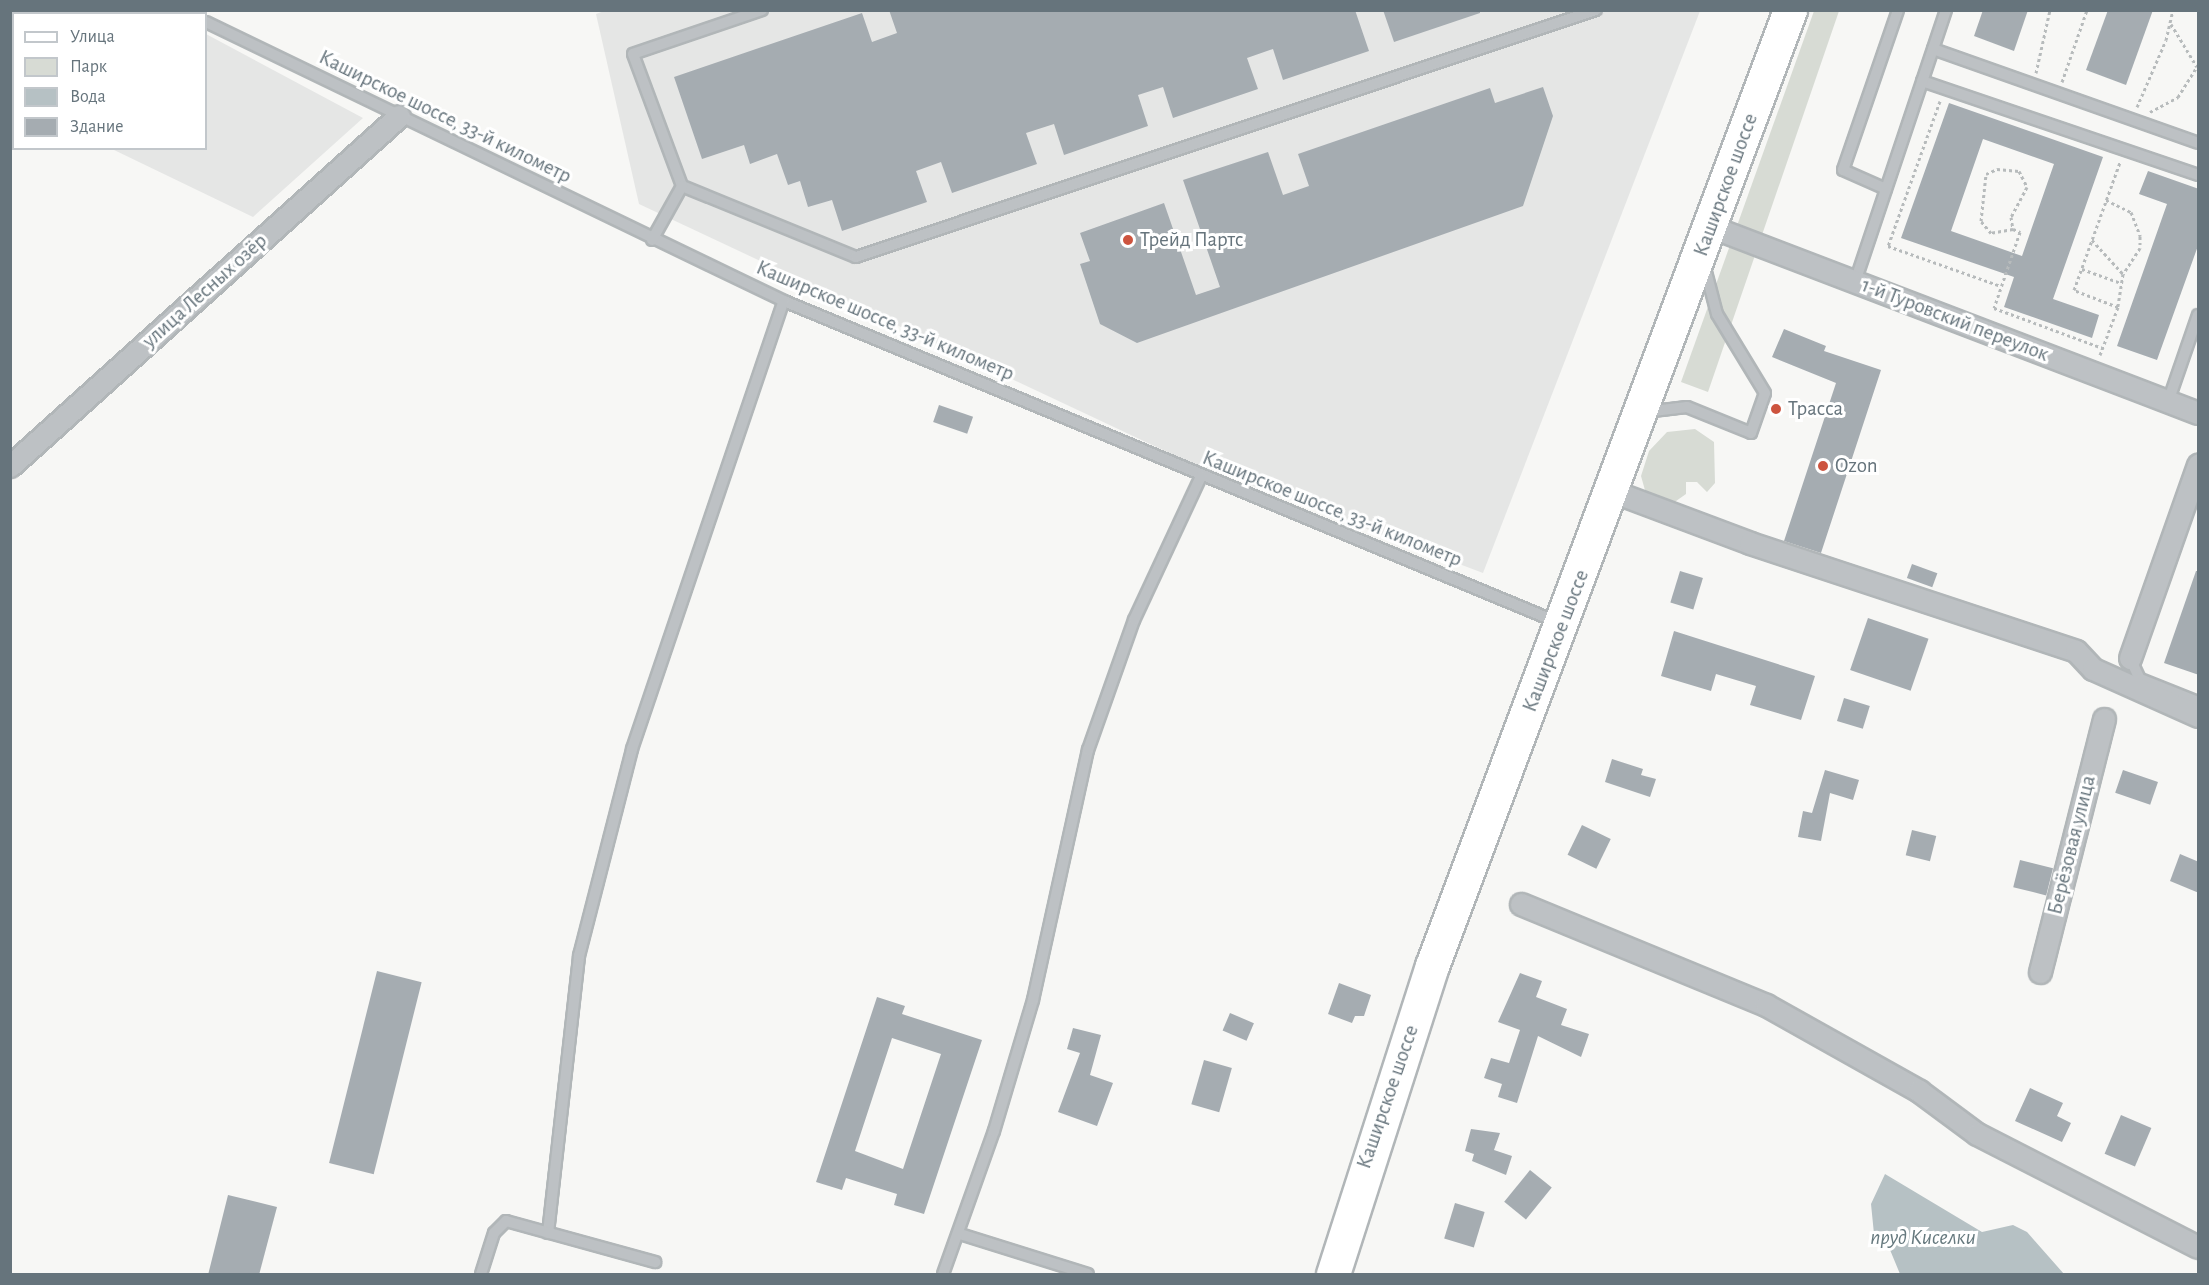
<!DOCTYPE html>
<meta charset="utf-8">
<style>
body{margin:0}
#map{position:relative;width:2209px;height:1285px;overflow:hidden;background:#f7f7f5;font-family:"Alegreya Sans",sans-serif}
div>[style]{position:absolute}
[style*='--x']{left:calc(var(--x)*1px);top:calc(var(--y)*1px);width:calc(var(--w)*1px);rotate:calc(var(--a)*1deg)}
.built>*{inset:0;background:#e5e6e5}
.green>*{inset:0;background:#d7dbd4}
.water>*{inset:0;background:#b6c1c4}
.building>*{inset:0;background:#a5acb1;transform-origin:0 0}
.path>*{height:3px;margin-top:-1.5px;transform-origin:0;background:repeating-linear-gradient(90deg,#b7bbbc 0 3px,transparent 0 6px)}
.roads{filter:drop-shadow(2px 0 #b1b6b8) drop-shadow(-2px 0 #b1b6b8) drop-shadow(0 2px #b1b6b8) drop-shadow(0 -2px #b1b6b8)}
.lane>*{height:10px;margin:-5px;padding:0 5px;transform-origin:5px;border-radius:5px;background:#bdc1c4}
.street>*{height:21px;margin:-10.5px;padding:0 10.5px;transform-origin:10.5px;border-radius:10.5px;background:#bdc1c4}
.primary>*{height:33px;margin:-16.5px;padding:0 16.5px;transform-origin:16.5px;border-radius:16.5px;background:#fff}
.dots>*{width:16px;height:16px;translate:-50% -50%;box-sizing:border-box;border:3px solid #fff;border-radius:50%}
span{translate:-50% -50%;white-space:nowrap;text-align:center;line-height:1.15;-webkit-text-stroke:6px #fff;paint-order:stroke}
.street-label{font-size:21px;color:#66747c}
.poi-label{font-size:21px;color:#66747c}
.left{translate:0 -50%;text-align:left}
.water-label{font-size:22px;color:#66797e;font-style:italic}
.frame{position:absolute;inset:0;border:12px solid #66747c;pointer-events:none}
.legend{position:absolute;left:12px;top:12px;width:195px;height:138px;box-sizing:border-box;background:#fff;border:2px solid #c2c7cb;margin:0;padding:8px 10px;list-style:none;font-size:18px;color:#66747c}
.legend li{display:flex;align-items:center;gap:12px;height:30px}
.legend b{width:30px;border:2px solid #c2c7cb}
</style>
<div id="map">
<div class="built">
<div style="clip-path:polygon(607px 10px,1700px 11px,1483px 573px,1182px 459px,639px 204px,596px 14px)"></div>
<div style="clip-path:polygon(206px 34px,363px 118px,253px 217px,112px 149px,206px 148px)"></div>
</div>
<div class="green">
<div style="clip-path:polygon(1814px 11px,1839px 11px,1708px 392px,1681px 382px)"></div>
<div style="clip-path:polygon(1695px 429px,1714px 442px,1715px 483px,1707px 492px,1697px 482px,1686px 482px,1686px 494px,1669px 506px,1648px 501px,1641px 476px,1649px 451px,1667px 432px)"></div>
</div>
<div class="water">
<div style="clip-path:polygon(1885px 1174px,1982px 1232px,2013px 1225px,2027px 1232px,2064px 1274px,1900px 1274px,1888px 1245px,1874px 1234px,1871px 1204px)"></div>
</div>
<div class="building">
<div style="clip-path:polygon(889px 10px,1355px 10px,1369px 51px,1283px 80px,1273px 49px,1247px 58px,1258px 89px,1173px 118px,1163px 87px,1138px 95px,1148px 126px,1064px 155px,1054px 124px,1026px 133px,1037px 164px,952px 193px,941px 162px,916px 171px,927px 202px,842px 231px,832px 200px,808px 207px,800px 181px,788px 185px,777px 154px,750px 164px,744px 145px,702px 159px,674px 77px,862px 13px,872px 42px,897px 33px)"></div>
<div style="clip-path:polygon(1383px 10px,1480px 10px,1480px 13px,1394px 42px)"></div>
<div style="clip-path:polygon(1983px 10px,2028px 10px,2014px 51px,1974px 36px)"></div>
<div style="clip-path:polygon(2108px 10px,2153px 10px,2126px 85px,2086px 70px)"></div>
<div style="clip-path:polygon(1543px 87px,1553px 116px,1523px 206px,1137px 343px,1100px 324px,1080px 264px,1090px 261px,1080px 233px,1164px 203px,1196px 295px,1220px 287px,1183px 180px,1268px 152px,1283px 195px,1309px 186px,1298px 154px,1490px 88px,1495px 103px)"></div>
<div style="clip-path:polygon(evenodd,1949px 103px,2103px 157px,2053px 299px,2099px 315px,2092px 338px,2004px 307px,2014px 277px,1901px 238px,1949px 103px,1983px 139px,2054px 164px,2022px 256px,1951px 231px,1983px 139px)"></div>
<div style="clip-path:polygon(2148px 171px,2199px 189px,2199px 243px,2157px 360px,2117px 346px,2167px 204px,2139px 194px)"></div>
<div style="clip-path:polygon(1784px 329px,1826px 346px,1824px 351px,1881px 370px,1821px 553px,1784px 541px,1836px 383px,1772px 357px)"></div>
<div style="left:939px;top:405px;width:36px;height:18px;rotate:19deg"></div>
<div style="left:1912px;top:564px;width:27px;height:15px;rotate:20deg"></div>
<div style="left:1680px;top:571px;width:24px;height:33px;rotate:17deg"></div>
<div style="clip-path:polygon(2196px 571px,2199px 571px,2199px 675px,2164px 663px)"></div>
<div style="left:1868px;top:618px;width:64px;height:55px;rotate:19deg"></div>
<div style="clip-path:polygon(1674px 631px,1815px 676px,1801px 720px,1750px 705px,1756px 686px,1716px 674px,1711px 691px,1661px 676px)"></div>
<div style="left:1844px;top:698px;width:27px;height:24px;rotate:17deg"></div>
<div style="clip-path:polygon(1612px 759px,1643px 769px,1641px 775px,1656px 779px,1650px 797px,1605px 782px)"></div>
<div style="clip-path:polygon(1825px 770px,1859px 780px,1853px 800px,1830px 793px,1821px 841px,1798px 837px,1803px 811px,1812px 813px)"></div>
<div style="left:2123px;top:770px;width:37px;height:24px;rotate:19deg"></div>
<div style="left:1582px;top:825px;width:32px;height:33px;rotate:26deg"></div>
<div style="left:1912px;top:830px;width:25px;height:26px;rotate:14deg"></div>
<div style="clip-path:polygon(2180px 854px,2199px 862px,2199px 893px,2170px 881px)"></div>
<div style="left:2020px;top:860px;width:34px;height:28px;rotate:14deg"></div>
<div style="left:377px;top:971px;width:46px;height:198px;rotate:14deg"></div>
<div style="clip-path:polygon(1520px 973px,1542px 981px,1536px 997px,1567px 1009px,1561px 1025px,1589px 1034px,1581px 1057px,1538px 1036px,1517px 1103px,1498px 1097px,1502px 1084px,1484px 1078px,1491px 1058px,1509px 1063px,1520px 1030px,1498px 1022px)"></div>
<div style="clip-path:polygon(1339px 983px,1371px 995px,1364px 1016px,1355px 1016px,1352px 1023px,1328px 1014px)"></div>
<div style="clip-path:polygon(evenodd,877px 997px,905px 1006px,902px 1014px,982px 1040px,924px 1214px,894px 1205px,897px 1194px,865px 1184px,846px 1178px,842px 1190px,816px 1182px,877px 997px,892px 1038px,941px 1054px,903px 1169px,855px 1151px,892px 1038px)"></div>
<div style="left:1230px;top:1013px;width:26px;height:19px;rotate:23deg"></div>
<div style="clip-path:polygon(1073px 1028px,1101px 1035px,1090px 1075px,1113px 1083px,1097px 1126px,1058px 1112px,1080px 1053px,1067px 1049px)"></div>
<div style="left:1204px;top:1060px;width:29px;height:46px;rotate:16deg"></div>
<div style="clip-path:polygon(2030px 1088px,2063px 1103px,2057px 1116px,2071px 1123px,2062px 1142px,2015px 1121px)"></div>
<div style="left:2121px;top:1115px;width:33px;height:42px;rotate:23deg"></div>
<div style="clip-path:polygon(1471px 1129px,1500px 1133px,1494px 1150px,1512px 1156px,1506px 1175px,1472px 1161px,1474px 1154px,1465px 1151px)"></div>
<div style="left:1530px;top:1170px;width:28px;height:41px;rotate:39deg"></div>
<div style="clip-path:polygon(228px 1195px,277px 1207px,259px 1275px,208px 1275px)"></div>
<div style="left:1455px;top:1203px;width:31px;height:37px;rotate:17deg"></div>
</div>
<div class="path">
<div style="--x:15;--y:10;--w:5;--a:53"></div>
<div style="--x:129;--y:14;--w:10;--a:-24"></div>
<div style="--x:2171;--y:24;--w:50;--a:58.8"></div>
<div style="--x:2036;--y:73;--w:65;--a:-77.5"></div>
<div style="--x:2062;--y:82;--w:76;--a:-70.9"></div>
<div style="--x:1940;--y:101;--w:154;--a:109.7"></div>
<div style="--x:1888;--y:246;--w:120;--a:19.5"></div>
<div style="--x:2137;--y:107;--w:73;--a:-66.6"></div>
<div style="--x:2166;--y:40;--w:31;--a:-77"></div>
<div style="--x:2150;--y:112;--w:32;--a:-28"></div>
<div style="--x:2178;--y:97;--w:38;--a:-58"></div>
<div style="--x:2106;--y:200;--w:28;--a:26"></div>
<div style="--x:2131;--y:212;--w:26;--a:69"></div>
<div style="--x:2140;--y:236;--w:12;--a:90"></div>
<div style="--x:2140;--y:248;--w:31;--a:123"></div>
<div style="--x:2123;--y:274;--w:33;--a:99"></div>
<div style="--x:2013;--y:229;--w:22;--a:170"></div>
<div style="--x:1991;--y:233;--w:16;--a:-130"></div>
<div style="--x:1981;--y:221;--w:47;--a:-83.9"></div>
<div style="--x:1986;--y:174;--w:12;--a:-24"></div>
<div style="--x:1997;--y:169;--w:22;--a:5"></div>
<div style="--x:2019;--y:171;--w:18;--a:63"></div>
<div style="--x:2027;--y:187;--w:34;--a:118"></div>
<div style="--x:2011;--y:217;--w:12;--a:81"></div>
<div style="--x:2013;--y:229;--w:8;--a:23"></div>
<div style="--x:2020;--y:232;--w:80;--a:108.9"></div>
<div style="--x:1994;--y:308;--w:116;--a:20.2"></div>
<div style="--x:2092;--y:240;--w:46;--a:47.6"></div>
<div style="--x:2082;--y:269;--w:41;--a:19.7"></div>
<div style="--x:2100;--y:355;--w:51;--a:-69.4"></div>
<div style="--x:2118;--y:307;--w:47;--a:-158.9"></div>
<div style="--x:2074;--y:290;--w:136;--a:-70.2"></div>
</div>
<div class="roads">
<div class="lane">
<div style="--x:762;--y:10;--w:136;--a:161.2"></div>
<div style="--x:633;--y:54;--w:141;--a:69.6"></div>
<div style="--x:682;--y:186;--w:188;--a:22.2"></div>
<div style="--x:856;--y:257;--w:780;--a:-18.46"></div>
<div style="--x:206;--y:22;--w:642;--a:25.77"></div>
<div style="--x:784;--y:301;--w:837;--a:22.55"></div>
<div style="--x:1933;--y:49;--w:281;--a:19.5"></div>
<div style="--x:1922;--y:81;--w:292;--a:18.8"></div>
<div style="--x:1886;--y:189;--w:47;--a:-156.2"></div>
<div style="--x:1843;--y:170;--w:169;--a:-71"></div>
<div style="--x:652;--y:240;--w:62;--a:-60.9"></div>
<div style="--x:1855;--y:282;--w:287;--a:-71.5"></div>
<div style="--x:2168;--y:402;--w:92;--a:-71"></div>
<div style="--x:1645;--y:412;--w:42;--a:-6.8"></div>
<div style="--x:1687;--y:407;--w:69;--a:22.1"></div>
<div style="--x:1751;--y:433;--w:42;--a:-70.7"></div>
<div style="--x:1765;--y:393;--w:92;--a:-121.3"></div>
<div style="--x:1717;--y:314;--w:52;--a:-104.6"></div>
<div style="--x:2130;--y:658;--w:23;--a:65"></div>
<div style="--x:2140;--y:679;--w:62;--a:21.6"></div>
<div style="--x:548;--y:1233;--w:279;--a:-83.6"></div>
<div style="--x:579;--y:956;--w:214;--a:-75.6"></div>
<div style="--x:632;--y:749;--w:473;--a:-71.3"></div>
<div style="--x:960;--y:1234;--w:134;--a:17.4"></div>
<div style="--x:481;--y:1274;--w:43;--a:-72.4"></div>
<div style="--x:494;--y:1233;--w:17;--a:-45"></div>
<div style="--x:506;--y:1221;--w:155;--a:15.4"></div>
<div style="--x:943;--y:1274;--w:152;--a:-70.4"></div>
<div style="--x:994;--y:1131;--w:137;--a:-73.4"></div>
<div style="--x:1033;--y:1000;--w:256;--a:-77.6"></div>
<div style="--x:1088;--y:750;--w:138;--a:-70.5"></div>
<div style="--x:1134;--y:620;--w:159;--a:-65"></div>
</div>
<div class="street">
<div style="--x:1712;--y:227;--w:520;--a:20.94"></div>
<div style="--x:10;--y:466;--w:523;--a:-41.98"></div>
<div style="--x:1612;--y:491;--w:147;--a:20.6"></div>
<div style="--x:1750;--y:543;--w:343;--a:18.3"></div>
<div style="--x:2076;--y:651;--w:25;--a:47"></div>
<div style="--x:2093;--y:669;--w:115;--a:24.1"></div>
<div style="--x:2130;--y:658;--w:205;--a:-70.6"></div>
<div style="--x:1521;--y:904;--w:265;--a:22.4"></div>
<div style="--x:1766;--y:1005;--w:176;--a:29.3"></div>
<div style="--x:1919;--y:1091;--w:72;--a:36.6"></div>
<div style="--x:1977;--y:1134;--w:248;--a:27.1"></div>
<div style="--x:2040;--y:972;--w:261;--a:-75.8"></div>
</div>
<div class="primary">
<div style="--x:1333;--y:1274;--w:324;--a:-72.2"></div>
<div style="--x:1432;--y:966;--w:1021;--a:-69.47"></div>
</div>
</div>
<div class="dots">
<div style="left:1128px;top:240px;background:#cd543f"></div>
<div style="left:1776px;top:409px;background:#cd543f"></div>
<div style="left:1823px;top:466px;background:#cd543f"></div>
</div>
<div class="street-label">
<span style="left:445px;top:117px;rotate:26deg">Каширское шоссе, 33-й километр</span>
<span style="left:1726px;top:185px;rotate:-70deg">Каширское шоссе</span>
<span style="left:205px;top:291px;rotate:-42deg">улица Лесных озёр</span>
<span style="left:1955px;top:320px;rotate:21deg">1-й Туровский переулок</span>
<span style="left:885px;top:321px;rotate:23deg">Каширское шоссе, 33-й километр</span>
<span style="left:1332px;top:509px;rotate:22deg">Каширское шоссе, 33-й километр</span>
<span style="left:1556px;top:641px;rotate:-69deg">Каширское шоссе</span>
<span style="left:2072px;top:845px;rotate:-76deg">Берёзовая улица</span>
<span style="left:1388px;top:1097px;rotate:-71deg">Каширское шоссе</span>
</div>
<div class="poi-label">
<span class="left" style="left:1140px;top:240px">Трейд Партс</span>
<span class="left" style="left:1788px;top:409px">Трасса</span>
<span class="left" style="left:1835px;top:466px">Ozon</span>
</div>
<div class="water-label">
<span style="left:1923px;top:1238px">пруд Киселки</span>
</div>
<div class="frame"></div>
<ul class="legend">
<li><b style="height:8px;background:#fff"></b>Улица</li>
<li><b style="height:16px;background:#d7dbd4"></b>Парк</li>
<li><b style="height:16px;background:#b6c1c4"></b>Вода</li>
<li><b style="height:16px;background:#a5acb1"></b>Здание</li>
</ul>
</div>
